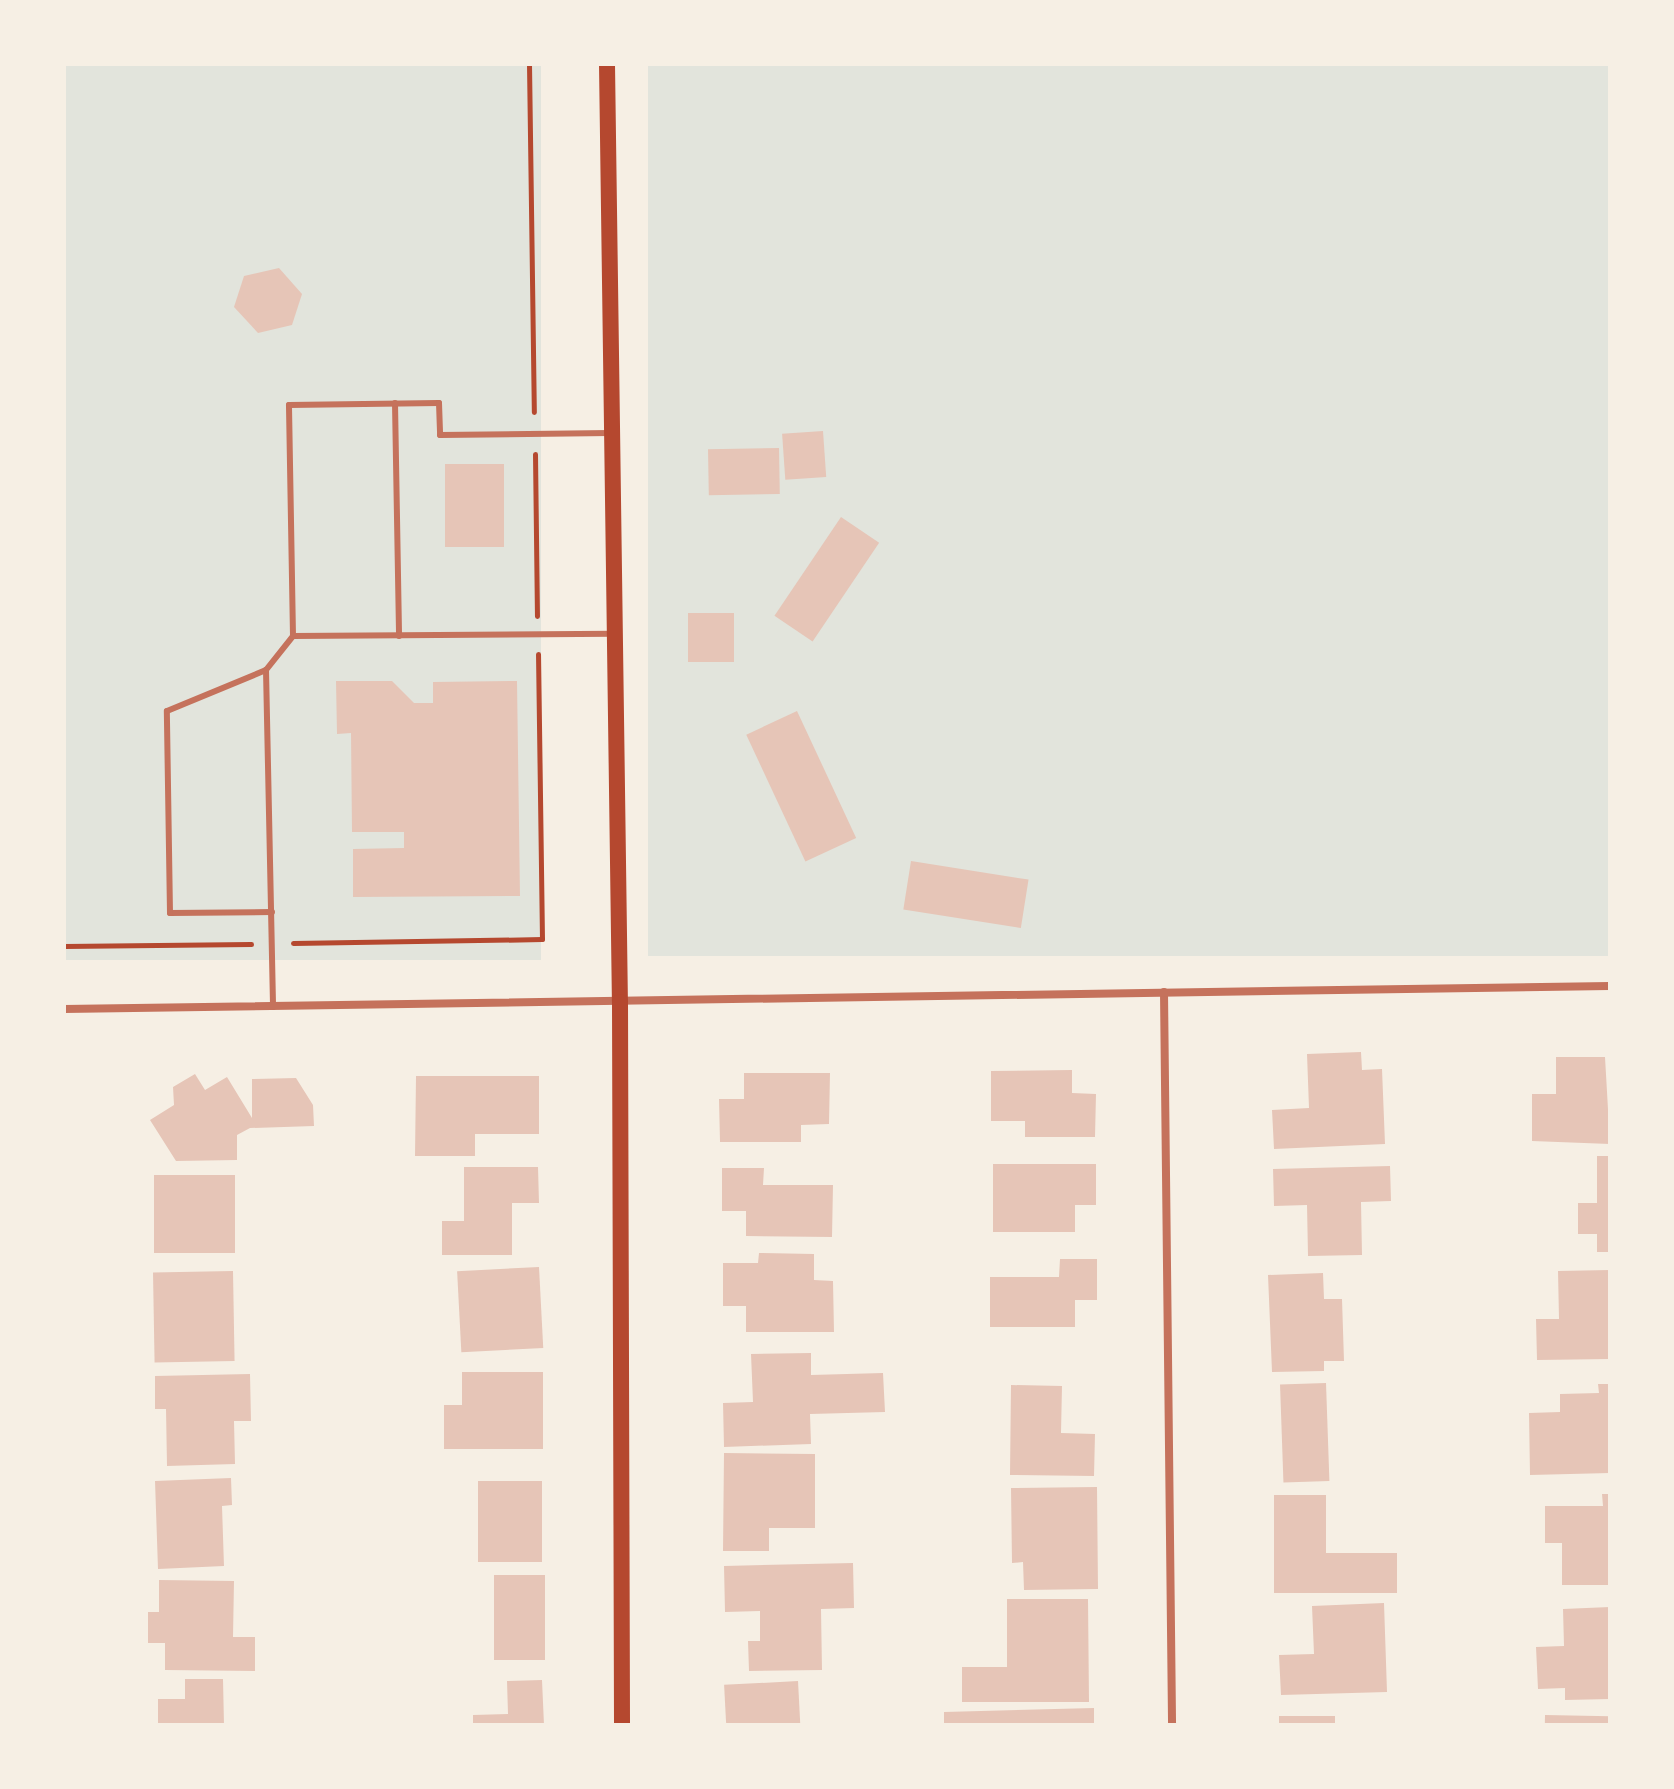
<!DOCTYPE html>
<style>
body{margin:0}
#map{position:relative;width:1674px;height:1789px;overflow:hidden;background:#f6efe4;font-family:"Fira Sans Condensed",sans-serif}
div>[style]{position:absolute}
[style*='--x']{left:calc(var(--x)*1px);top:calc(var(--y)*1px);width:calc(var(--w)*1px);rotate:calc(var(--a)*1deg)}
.green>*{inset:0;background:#e2e4dc;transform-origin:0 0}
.building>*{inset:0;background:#e6c5b7;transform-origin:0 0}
.path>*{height:5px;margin:-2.5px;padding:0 2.5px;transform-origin:2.5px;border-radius:2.5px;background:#b5482f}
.service>*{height:6px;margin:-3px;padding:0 3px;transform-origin:3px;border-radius:3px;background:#c5725c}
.minor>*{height:8px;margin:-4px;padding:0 4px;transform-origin:4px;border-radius:4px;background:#c5725c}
.secondary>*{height:16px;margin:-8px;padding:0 8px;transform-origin:8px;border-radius:8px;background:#b5482f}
span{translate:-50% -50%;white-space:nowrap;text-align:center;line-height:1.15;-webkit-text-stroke:7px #f6efe4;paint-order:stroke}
.frame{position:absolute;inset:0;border:66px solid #f6efe4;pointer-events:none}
</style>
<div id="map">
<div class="green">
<div style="left:64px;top:64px;width:477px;height:896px"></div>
<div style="left:648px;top:64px;width:962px;height:892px"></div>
</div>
<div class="building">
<div style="clip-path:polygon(279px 268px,302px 294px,292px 325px,258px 333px,234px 307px,244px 276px)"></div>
<div style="left:823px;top:431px;width:46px;height:41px;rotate:86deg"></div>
<div style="left:779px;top:448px;width:46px;height:71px;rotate:89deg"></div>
<div style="left:445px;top:464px;width:59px;height:83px"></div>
<div style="left:841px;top:517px;width:46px;height:119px;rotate:34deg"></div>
<div style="left:688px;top:613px;width:46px;height:49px"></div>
<div style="clip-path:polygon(336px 681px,392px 681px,414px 703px,433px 703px,433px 682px,517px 681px,520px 896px,353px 897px,353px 849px,404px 848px,404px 832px,352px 832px,351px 733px,337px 734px)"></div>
<div style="left:797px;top:711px;width:140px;height:56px;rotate:65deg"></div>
<div style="left:911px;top:861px;width:119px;height:49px;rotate:9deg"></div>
<div style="clip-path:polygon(1361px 1052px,1362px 1070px,1382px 1069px,1385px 1144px,1274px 1149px,1272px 1110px,1309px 1108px,1307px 1054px)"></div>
<div style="clip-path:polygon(1556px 1057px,1605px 1057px,1610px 1144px,1532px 1141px,1532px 1094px,1556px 1094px)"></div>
<div style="clip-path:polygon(1072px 1070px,1072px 1093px,1096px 1094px,1095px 1137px,1025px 1137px,1025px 1121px,991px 1121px,991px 1071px)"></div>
<div style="clip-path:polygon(744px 1073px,830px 1073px,829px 1124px,801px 1125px,801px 1142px,720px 1142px,719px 1099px,744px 1099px)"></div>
<div style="clip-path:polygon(195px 1074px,205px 1090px,227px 1077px,252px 1118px,252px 1079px,296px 1078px,313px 1105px,314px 1126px,250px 1128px,237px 1135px,237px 1160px,176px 1161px,150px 1120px,174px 1105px,173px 1087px)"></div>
<div style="clip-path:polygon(416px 1076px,539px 1076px,539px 1134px,475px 1134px,475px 1156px,415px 1156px)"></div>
<div style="clip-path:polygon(1597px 1156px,1610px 1156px,1610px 1252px,1597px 1252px,1597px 1234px,1578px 1234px,1578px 1203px,1597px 1203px)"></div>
<div style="clip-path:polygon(993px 1164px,1096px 1164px,1096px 1205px,1075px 1205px,1075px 1232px,993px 1232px)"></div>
<div style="clip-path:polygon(1390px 1166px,1391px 1201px,1361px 1202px,1362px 1255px,1308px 1256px,1307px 1205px,1274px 1206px,1273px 1169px)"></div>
<div style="clip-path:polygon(464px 1167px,538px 1167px,539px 1203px,512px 1203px,512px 1255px,442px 1255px,442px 1221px,464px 1221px)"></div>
<div style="clip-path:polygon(722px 1168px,764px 1168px,763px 1185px,833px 1185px,832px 1237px,746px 1236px,746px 1211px,722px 1211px)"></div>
<div style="left:154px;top:1175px;width:81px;height:78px"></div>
<div style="clip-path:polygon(759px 1253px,814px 1254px,814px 1280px,833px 1281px,834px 1332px,746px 1332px,746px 1306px,723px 1306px,723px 1263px,758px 1263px)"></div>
<div style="clip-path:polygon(1060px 1259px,1097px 1259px,1097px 1300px,1075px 1300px,1075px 1327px,990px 1327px,990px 1277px,1059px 1277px)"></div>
<div style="left:539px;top:1267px;width:81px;height:82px;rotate:87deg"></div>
<div style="clip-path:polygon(1610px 1270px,1610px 1359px,1537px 1360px,1536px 1319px,1559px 1319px,1558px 1271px)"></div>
<div style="left:233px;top:1271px;width:90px;height:80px;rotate:89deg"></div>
<div style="clip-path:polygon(1323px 1273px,1324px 1299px,1342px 1299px,1344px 1361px,1324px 1361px,1324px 1371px,1272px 1372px,1268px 1275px)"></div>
<div style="clip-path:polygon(811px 1353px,811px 1375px,883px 1373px,885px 1412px,810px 1414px,811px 1444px,724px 1447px,723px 1403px,753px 1402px,751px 1354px)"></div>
<div style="clip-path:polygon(462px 1372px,543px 1372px,543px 1449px,444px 1449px,444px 1405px,462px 1405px)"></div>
<div style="clip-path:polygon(250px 1374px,251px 1421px,234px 1421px,235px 1464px,167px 1466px,166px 1409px,155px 1409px,155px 1376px)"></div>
<div style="left:1326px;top:1383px;width:98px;height:46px;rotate:88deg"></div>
<div style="clip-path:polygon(1598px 1384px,1610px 1384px,1610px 1473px,1530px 1475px,1529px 1413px,1560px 1412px,1560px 1394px,1599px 1393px)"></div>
<div style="clip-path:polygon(1011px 1385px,1062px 1386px,1061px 1433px,1095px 1434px,1094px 1476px,1010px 1475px)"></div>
<div style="clip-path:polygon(724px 1453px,815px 1454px,815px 1528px,769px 1528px,769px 1551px,723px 1551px)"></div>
<div style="clip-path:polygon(231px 1478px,232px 1505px,222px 1506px,224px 1566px,158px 1569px,155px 1481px)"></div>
<div style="left:478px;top:1481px;width:64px;height:81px"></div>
<div style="clip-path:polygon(1097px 1487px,1098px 1589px,1024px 1590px,1023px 1562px,1012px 1563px,1011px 1488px)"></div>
<div style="clip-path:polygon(1602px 1494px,1610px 1494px,1610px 1585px,1562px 1585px,1562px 1543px,1545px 1543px,1545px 1506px,1603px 1506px)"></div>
<div style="clip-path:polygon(1274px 1495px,1326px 1495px,1326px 1553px,1397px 1553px,1397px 1593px,1274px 1593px)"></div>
<div style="clip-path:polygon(853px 1563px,854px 1608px,821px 1609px,822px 1670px,749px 1671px,748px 1641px,760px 1641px,760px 1611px,725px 1612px,724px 1566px)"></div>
<div style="left:494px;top:1575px;width:51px;height:85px"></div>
<div style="clip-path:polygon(159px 1580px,234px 1581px,233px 1637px,255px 1637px,255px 1671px,165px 1670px,165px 1643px,148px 1643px,148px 1612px,159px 1612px)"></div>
<div style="clip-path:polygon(1007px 1599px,1088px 1599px,1089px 1702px,962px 1702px,962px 1667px,1007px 1667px)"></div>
<div style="clip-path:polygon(1384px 1603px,1387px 1692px,1281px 1695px,1279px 1655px,1314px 1654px,1312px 1606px)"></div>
<div style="clip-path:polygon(1610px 1607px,1610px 1699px,1565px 1700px,1565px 1688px,1538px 1689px,1536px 1647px,1564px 1646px,1563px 1609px)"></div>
<div style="clip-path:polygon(185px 1679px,223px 1679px,224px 1725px,158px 1725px,158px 1699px,185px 1699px)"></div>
<div style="clip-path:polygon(542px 1680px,544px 1725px,473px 1725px,473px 1715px,508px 1714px,507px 1681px)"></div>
<div style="left:798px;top:1681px;width:44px;height:74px;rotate:87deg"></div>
<div style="clip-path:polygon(1094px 1708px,1094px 1725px,944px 1725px,944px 1712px)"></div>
<div style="left:1545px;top:1715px;width:65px;height:10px;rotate:1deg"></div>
<div style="left:1279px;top:1716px;width:56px;height:9px"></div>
</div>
<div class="path">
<div style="--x:529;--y:64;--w:348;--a:89.2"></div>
<div style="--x:535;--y:454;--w:162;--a:89.3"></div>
<div style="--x:293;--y:943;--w:249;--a:-0.9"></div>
<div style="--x:542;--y:939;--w:285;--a:-90.8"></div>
<div style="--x:64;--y:946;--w:187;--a:-0.6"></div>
</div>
<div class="service">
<div style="--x:395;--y:403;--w:233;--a:89"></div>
<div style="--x:293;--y:636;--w:321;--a:-0.4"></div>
<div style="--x:266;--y:670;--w:337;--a:88.8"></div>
<div style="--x:272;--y:912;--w:102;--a:179.4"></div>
<div style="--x:170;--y:913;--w:202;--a:-90.9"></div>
<div style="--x:167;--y:711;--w:107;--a:-22.5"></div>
<div style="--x:266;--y:670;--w:43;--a:-51.5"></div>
<div style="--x:293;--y:636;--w:231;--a:-91"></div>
<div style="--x:289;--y:405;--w:150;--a:-0.8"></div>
<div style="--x:439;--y:403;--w:32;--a:88"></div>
<div style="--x:440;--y:435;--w:170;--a:-0.7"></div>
</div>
<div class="minor">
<div style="--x:1164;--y:992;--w:733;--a:89.37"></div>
<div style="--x:64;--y:1009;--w:1546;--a:-0.85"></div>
</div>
<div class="secondary">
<div style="--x:607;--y:64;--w:938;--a:89.21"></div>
<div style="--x:620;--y:1002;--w:723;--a:89.84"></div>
</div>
<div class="frame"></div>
</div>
